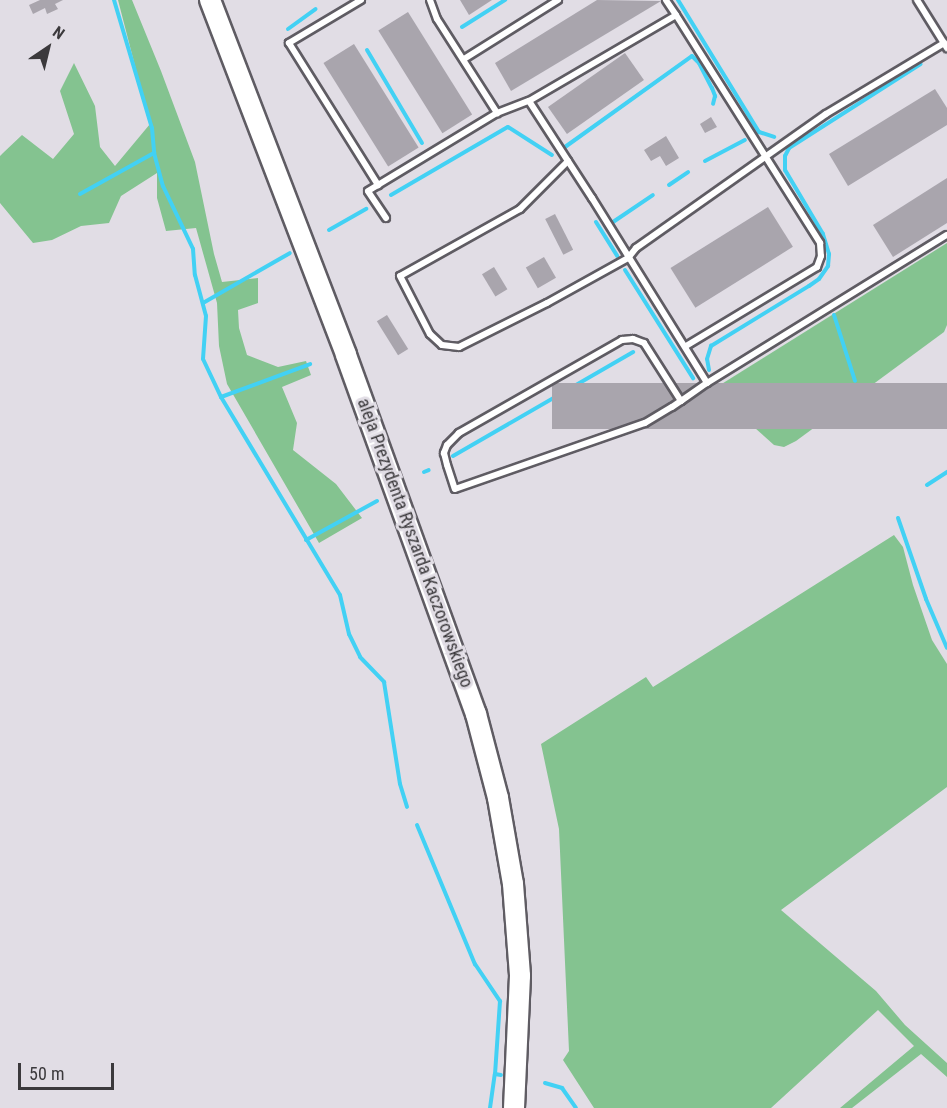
<!DOCTYPE html>
<style>
body{margin:0}
#map{position:relative;width:947px;height:1108px;overflow:hidden;background:#e1dde5;font-family:"Roboto Condensed",sans-serif}
div>[style]{position:absolute}
[style*='--x']{left:calc(var(--x)*1px);top:calc(var(--y)*1px);width:calc(var(--w)*1px);rotate:calc(var(--a)*1deg)}
.green>*{inset:0;background:#84c390}
.stream>*{height:4px;margin:-2px;padding:0 2px;transform-origin:2px;border-radius:2px;background:#42d1f4}
.building>*{inset:0;background:#a9a5ad;transform-origin:0 0}
.roads{filter:drop-shadow(2px 0 #5f5c63) drop-shadow(-2px 0 #5f5c63) drop-shadow(0 2px #5f5c63) drop-shadow(0 -2px #5f5c63)}
.service>*{height:6px;margin:-3px;padding:0 3px;transform-origin:3px;border-radius:3px;background:#fff}
.primary>*{height:20px;margin:-10px;padding:0 10px;transform-origin:10px;border-radius:10px;background:#fff}
span{translate:-50% -50%;white-space:nowrap;text-align:center;line-height:1.15;-webkit-text-stroke:6px #e1dde5;paint-order:stroke}
.street-label{font-size:18px;color:#3b393c}
.north{position:absolute;left:18px;top:18px;width:60px;height:60px;-webkit-text-stroke:4px #e1dde5;paint-order:stroke;rotate:35deg;font-size:16px;font-weight:700;line-height:24px;text-align:center;color:#3b393c}
.north::after{content:'';display:block;margin:auto;width:21px;height:27px;background:#3b393c;clip-path:polygon(50% 0,100% 100%,50% 72%,0 100%)}
.scale{position:absolute;left:18px;top:1063px;width:96px;height:27px;box-sizing:border-box;border:3px solid #3b393c;border-top:0;padding-left:8px;font-size:18px;line-height:21px;white-space:nowrap;color:#3b393c;-webkit-text-stroke:4px #e1dde5;paint-order:stroke}
</style>
<div id="map">
<div class="green">
<div style="clip-path:polygon(118px 0,132px 0,161px 71px,195px 162px,214px 254px,222px 282px,258px 278px,258px 303px,238px 310px,239px 328px,247px 355px,278px 367px,306px 361px,311px 375px,282px 387px,297px 423px,293px 450px,336px 484px,362px 518px,319px 543px,227px 384px,219px 346px,217px 303px,196px 228px,166px 231px,157px 198px,157px 173px,121px 196px,109px 223px,81px 226px,52px 240px,33px 243px,0 203px,0 156px,3px 153px,22px 135px,53px 159px,74px 134px,60px 91px,74px 63px,95px 106px,100px 147px,115px 166px,150px 124px)"></div>
<div style="clip-path:polygon(947px 243px,947px 325px,944px 332px,796px 441px,784px 447px,774px 445px,720px 397px,720px 385px)"></div>
<div style="clip-path:polygon(894px 535px,903px 547px,913px 585px,932px 640px,947px 664px,947px 787px,781px 910px,876px 991px,905px 1025px,947px 1063px,947px 1077px,921px 1054px,852px 1108px,840px 1108px,914px 1046px,878px 1010px,771px 1108px,594px 1108px,563px 1060px,569px 1051px,559px 829px,541px 744px,646px 677px,653px 687px)"></div>
</div>
<div class="stream">
<div style="--x:114;--y:0;--w:134;--a:73.5"></div>
<div style="--x:152;--y:128;--w:25;--a:85"></div>
<div style="--x:154;--y:153;--w:34;--a:75"></div>
<div style="--x:163;--y:186;--w:70;--a:64.5"></div>
<div style="--x:193;--y:249;--w:26;--a:86"></div>
<div style="--x:195;--y:275;--w:42;--a:75"></div>
<div style="--x:206;--y:316;--w:43;--a:94"></div>
<div style="--x:203;--y:359;--w:42;--a:64.7"></div>
<div style="--x:221;--y:397;--w:231;--a:59"></div>
<div style="--x:340;--y:595;--w:40;--a:77"></div>
<div style="--x:349;--y:634;--w:25;--a:64"></div>
<div style="--x:360;--y:657;--w:35;--a:46"></div>
<div style="--x:384;--y:682;--w:103;--a:81.1"></div>
<div style="--x:400;--y:784;--w:24;--a:73"></div>
<div style="--x:678;--y:0;--w:155;--a:58.5"></div>
<div style="--x:759;--y:132;--w:16;--a:18"></div>
<div style="--x:462;--y:27;--w:51;--a:-32.1"></div>
<div style="--x:288;--y:29;--w:34;--a:-36"></div>
<div style="--x:367;--y:50;--w:108;--a:59.4"></div>
<div style="--x:565;--y:147;--w:156;--a:-35.6"></div>
<div style="--x:692;--y:56;--w:10;--a:45"></div>
<div style="--x:699;--y:63;--w:28;--a:63"></div>
<div style="--x:712;--y:88;--w:9;--a:69"></div>
<div style="--x:715;--y:96;--w:8;--a:104"></div>
<div style="--x:705;--y:161;--w:45;--a:-27.7"></div>
<div style="--x:669;--y:185;--w:23;--a:-34"></div>
<div style="--x:80;--y:194;--w:85;--a:-29"></div>
<div style="--x:391;--y:195;--w:135;--a:-30.2"></div>
<div style="--x:508;--y:127;--w:52;--a:32.5"></div>
<div style="--x:596;--y:222;--w:40;--a:58"></div>
<div style="--x:613;--y:222;--w:48;--a:-34"></div>
<div style="--x:329;--y:230;--w:43;--a:-29.6"></div>
<div style="--x:625;--y:270;--w:128;--a:57.8"></div>
<div style="--x:203;--y:303;--w:100;--a:-29.9"></div>
<div style="--x:834;--y:315;--w:69;--a:72.3"></div>
<div style="--x:709;--y:370;--w:11;--a:-100"></div>
<div style="--x:707;--y:359;--w:14;--a:-73"></div>
<div style="--x:711;--y:346;--w:115;--a:-31.5"></div>
<div style="--x:809;--y:286;--w:12;--a:-35"></div>
<div style="--x:819;--y:279;--w:16;--a:-55"></div>
<div style="--x:828;--y:266;--w:12;--a:-85"></div>
<div style="--x:829;--y:254;--w:21;--a:-107"></div>
<div style="--x:823;--y:234;--w:74;--a:-120.7"></div>
<div style="--x:785;--y:170;--w:14;--a:-90"></div>
<div style="--x:785;--y:156;--w:9;--a:-63"></div>
<div style="--x:789;--y:148;--w:156;--a:-32.5"></div>
<div style="--x:221;--y:397;--w:95;--a:-20.3"></div>
<div style="--x:453;--y:456;--w:208;--a:-30"></div>
<div style="--x:424;--y:472;--w:5;--a:-22"></div>
<div style="--x:927;--y:485;--w:24;--a:-33"></div>
<div style="--x:898;--y:518;--w:86;--a:70.9"></div>
<div style="--x:926;--y:599;--w:53;--a:66.8"></div>
<div style="--x:306;--y:540;--w:81;--a:-28.8"></div>
<div style="--x:417;--y:825;--w:151;--a:67.4"></div>
<div style="--x:475;--y:964;--w:45;--a:56"></div>
<div style="--x:500;--y:1001;--w:73;--a:93.9"></div>
<div style="--x:495;--y:1074;--w:6;--a:9"></div>
<div style="--x:545;--y:1083;--w:18;--a:16"></div>
<div style="--x:562;--y:1088;--w:24;--a:55"></div>
<div style="--x:490;--y:1108;--w:34;--a:-82"></div>
</div>
<div class="building">
<div style="clip-path:polygon(40px 0,63px 0,55px 4px,58px 9px,47px 14px,45px 8px,33px 14px,29px 5px)"></div>
<div style="clip-path:polygon(460px 0,492px 0,469px 15px)"></div>
<div style="clip-path:polygon(597px 0,661px 1px,511px 91px,495px 63px)"></div>
<div style="left:408px;top:12px;width:121px;height:35px;rotate:58deg"></div>
<div style="left:354px;top:44px;width:122px;height:36px;rotate:58deg"></div>
<div style="left:625px;top:53px;width:33px;height:94px;rotate:55deg"></div>
<div style="clip-path:polygon(935px 89px,947px 108px,947px 125px,848px 186px,829px 154px)"></div>
<div style="clip-path:polygon(711px 117px,717px 127px,705px 133px,700px 124px)"></div>
<div style="clip-path:polygon(666px 136px,679px 158px,666px 166px,660px 156px,651px 161px,644px 150px)"></div>
<div style="clip-path:polygon(947px 178px,947px 223px,893px 257px,873px 225px)"></div>
<div style="left:768px;top:207px;width:47px;height:115px;rotate:58deg"></div>
<div style="left:555px;top:214px;width:40px;height:11px;rotate:63deg"></div>
<div style="left:544px;top:257px;width:24px;height:21px;rotate:60deg"></div>
<div style="left:494px;top:267px;width:26px;height:14px;rotate:59deg"></div>
<div style="left:387px;top:315px;width:40px;height:12px;rotate:58deg"></div>
<div style="left:947px;top:383px;width:46px;height:395px;rotate:90deg"></div>
</div>
<div class="roads">
<div class="service">
<div style="--x:361;--y:0;--w:84;--a:149.2"></div>
<div style="--x:289;--y:43;--w:168;--a:57.9"></div>
<div style="--x:430;--y:0;--w:20;--a:70"></div>
<div style="--x:437;--y:19;--w:112;--a:57.4"></div>
<div style="--x:917;--y:0;--w:57;--a:58"></div>
<div style="--x:676;--y:15;--w:270;--a:57.7"></div>
<div style="--x:820;--y:243;--w:13;--a:86"></div>
<div style="--x:821;--y:256;--w:12;--a:110"></div>
<div style="--x:817;--y:267;--w:153;--a:148.9"></div>
<div style="--x:464;--y:59;--w:111;--a:-32.1"></div>
<div style="--x:529;--y:101;--w:116;--a:57"></div>
<div style="--x:592;--y:198;--w:218;--a:58.1"></div>
<div style="--x:707;--y:383;--w:282;--a:-31.7"></div>
<div style="--x:568;--y:161;--w:68;--a:135"></div>
<div style="--x:520;--y:209;--w:137;--a:150.8"></div>
<div style="--x:400;--y:276;--w:65;--a:62.7"></div>
<div style="--x:430;--y:334;--w:16;--a:43"></div>
<div style="--x:442;--y:345;--w:17;--a:7"></div>
<div style="--x:459;--y:347;--w:98;--a:-26.6"></div>
<div style="--x:547;--y:303;--w:93;--a:-29.1"></div>
<div style="--x:628;--y:258;--w:13;--a:-51"></div>
<div style="--x:636;--y:248;--w:232;--a:-35.2"></div>
<div style="--x:826;--y:114;--w:138;--a:-31"></div>
<div style="--x:386;--y:218;--w:32;--a:-124"></div>
<div style="--x:368;--y:191;--w:151;--a:-31.2"></div>
<div style="--x:497;--y:113;--w:34;--a:-21"></div>
<div style="--x:529;--y:101;--w:170;--a:-30.3"></div>
<div style="--x:676;--y:15;--w:18;--a:-124"></div>
<div style="--x:681;--y:401;--w:69;--a:-122.5"></div>
<div style="--x:644;--y:343;--w:12;--a:-160"></div>
<div style="--x:633;--y:339;--w:11;--a:175"></div>
<div style="--x:622;--y:340;--w:188;--a:150.3"></div>
<div style="--x:459;--y:433;--w:17;--a:135"></div>
<div style="--x:447;--y:445;--w:9;--a:111"></div>
<div style="--x:444;--y:453;--w:12;--a:76"></div>
<div style="--x:447;--y:465;--w:25;--a:72"></div>
<div style="--x:455;--y:489;--w:201;--a:-19.2"></div>
<div style="--x:645;--y:423;--w:31;--a:-31"></div>
<div style="--x:672;--y:407;--w:11;--a:-34"></div>
<div style="--x:681;--y:401;--w:32;--a:-35"></div>
</div>
<div class="primary">
<div style="--x:210;--y:0;--w:380;--a:69"></div>
<div style="--x:346;--y:355;--w:382;--a:70.1"></div>
<div style="--x:476;--y:714;--w:87;--a:75.3"></div>
<div style="--x:498;--y:798;--w:87;--a:80.1"></div>
<div style="--x:513;--y:884;--w:92;--a:85.6"></div>
<div style="--x:520;--y:976;--w:132;--a:92.6"></div>
</div>
</div>
<div class="street-label">
<span style="left:415px;top:543px;rotate:70deg">aleja Prezydenta Ryszarda Kaczorowskiego</span>
</div>
<div class="north">N</div>
<div class="scale">50 m</div>
</div>
